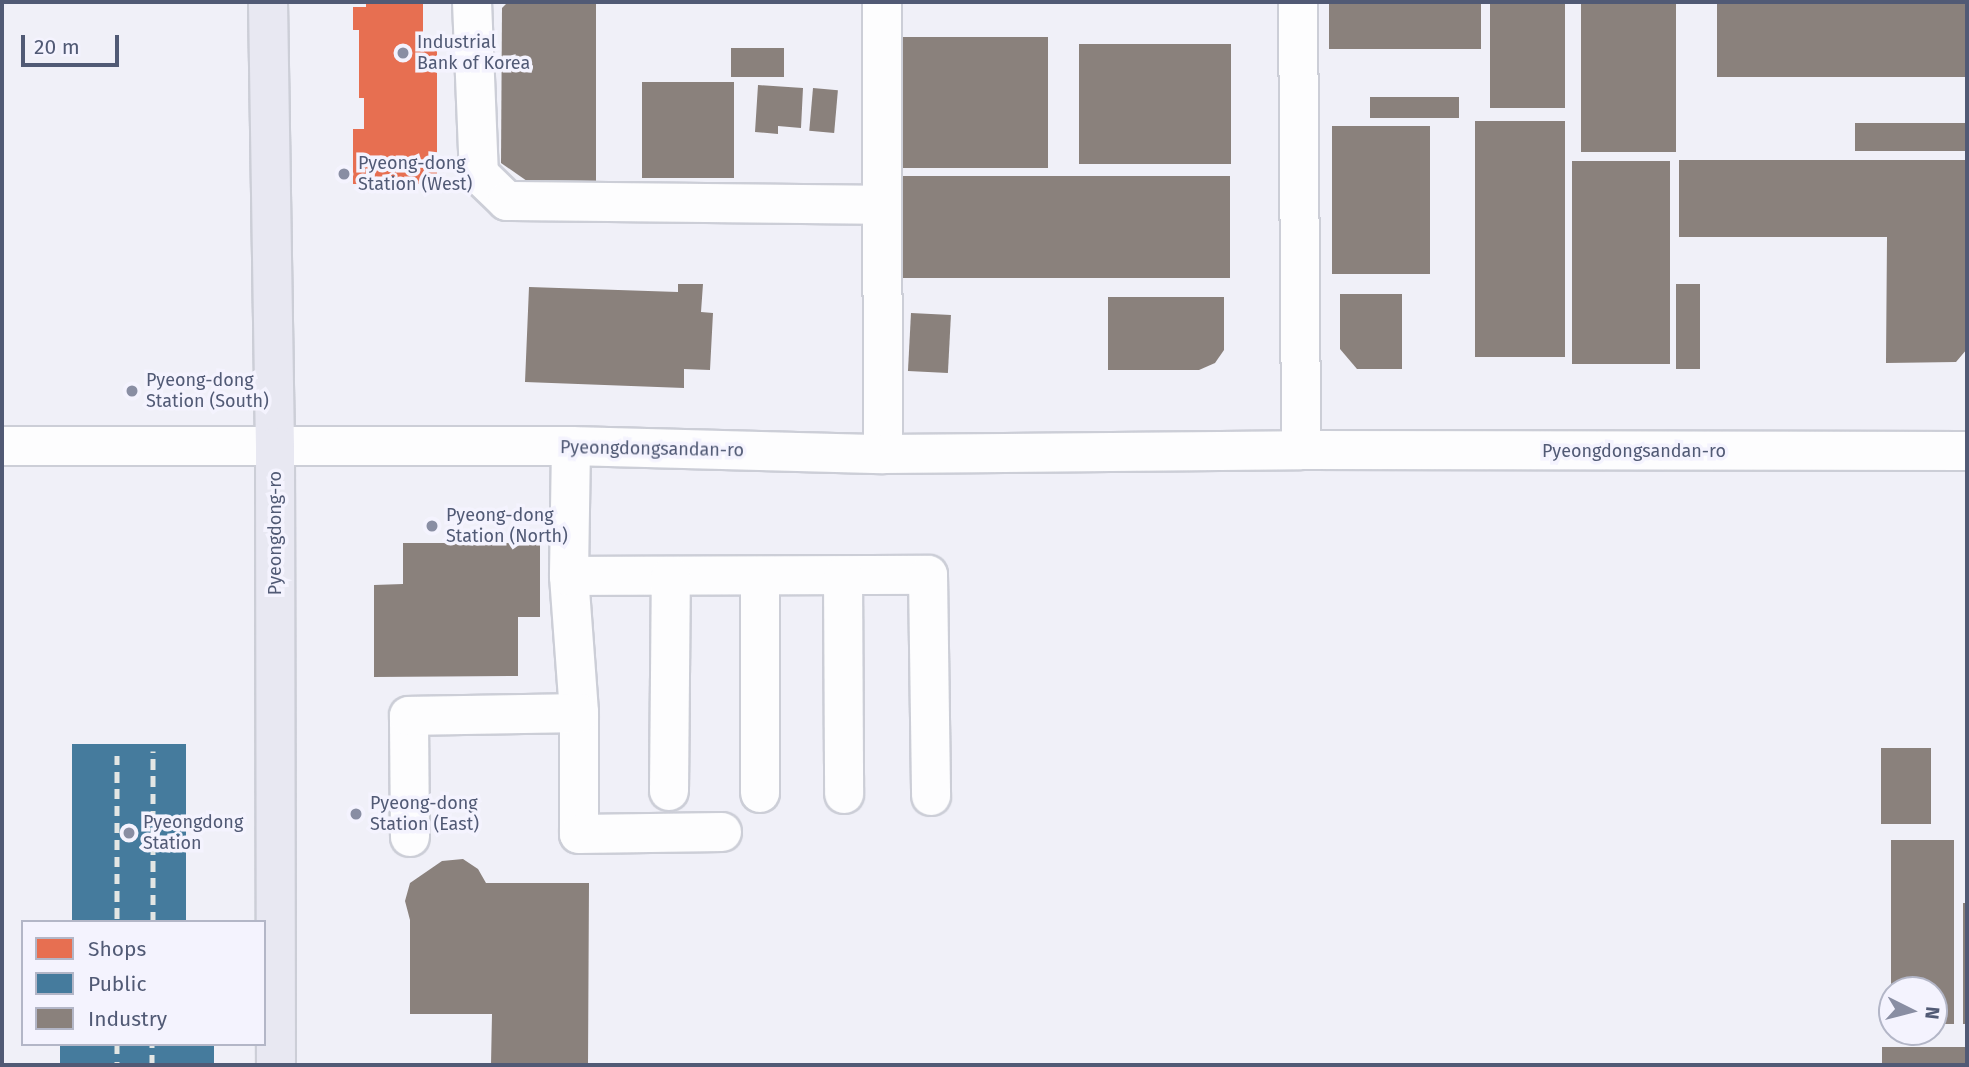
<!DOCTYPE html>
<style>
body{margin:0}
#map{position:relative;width:1969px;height:1067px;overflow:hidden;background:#f0f0f8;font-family:"Fira Sans",sans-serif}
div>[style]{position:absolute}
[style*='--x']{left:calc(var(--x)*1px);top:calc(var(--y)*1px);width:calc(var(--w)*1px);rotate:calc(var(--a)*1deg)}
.shops>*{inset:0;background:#e76f51}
.public>*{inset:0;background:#457b9d;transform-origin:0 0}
.industry>*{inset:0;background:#8a817c;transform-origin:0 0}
.roads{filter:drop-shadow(2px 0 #ccced7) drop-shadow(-2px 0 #ccced7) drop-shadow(0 2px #ccced7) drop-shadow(0 -2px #ccced7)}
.minor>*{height:38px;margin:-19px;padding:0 19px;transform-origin:19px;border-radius:19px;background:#fdfdfe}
.major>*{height:38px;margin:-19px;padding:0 19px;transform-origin:19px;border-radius:19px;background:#e8e8f2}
.rail>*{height:5px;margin-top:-2.5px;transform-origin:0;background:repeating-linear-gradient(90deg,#e3e6e4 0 10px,transparent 0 17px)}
.dots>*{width:19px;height:19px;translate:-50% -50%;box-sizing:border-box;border:4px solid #f4f3fe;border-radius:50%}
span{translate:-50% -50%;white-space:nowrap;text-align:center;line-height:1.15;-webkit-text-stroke:7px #f4f3fe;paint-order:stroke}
.poi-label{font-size:18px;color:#515a75}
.left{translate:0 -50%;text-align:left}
.street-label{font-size:18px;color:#515a75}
.frame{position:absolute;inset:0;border:4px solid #515a75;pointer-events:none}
.legend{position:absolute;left:21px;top:920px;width:245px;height:126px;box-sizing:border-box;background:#f4f3fe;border:2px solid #b3b6c7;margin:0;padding:9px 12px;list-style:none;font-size:21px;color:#515a75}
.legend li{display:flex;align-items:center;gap:14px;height:35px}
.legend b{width:35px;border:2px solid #b3b6c7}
.north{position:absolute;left:1878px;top:976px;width:70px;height:70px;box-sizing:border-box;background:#f4f3fe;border:2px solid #b3b6c7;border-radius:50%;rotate:96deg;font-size:19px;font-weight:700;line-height:28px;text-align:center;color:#515a75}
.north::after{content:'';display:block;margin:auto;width:24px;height:32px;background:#898ea3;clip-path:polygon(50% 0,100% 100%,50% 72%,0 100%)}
.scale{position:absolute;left:21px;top:35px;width:98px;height:32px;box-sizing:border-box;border:4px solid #515a75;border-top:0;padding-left:9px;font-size:21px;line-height:24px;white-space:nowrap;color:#515a75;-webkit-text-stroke:5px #f4f3fe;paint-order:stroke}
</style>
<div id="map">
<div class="shops">
<div style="clip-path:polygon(366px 2px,423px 2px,423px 43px,437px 43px,437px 184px,353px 184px,353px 129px,364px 129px,364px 98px,359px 98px,359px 30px,353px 30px,353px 7px,366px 7px)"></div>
</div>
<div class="public">
<div style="left:72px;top:744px;width:114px;height:178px"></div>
<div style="left:60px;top:1044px;width:154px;height:21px"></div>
</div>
<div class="industry">
<div style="clip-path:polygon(508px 2px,596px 2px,596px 181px,527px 181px,501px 163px,502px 8px)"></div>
<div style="left:1329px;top:2px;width:152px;height:47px"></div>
<div style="left:1490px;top:2px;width:75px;height:106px"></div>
<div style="left:1581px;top:2px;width:95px;height:150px"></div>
<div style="left:1717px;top:2px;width:250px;height:75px"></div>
<div style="left:890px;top:37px;width:158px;height:131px"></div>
<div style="left:1079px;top:44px;width:152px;height:120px"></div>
<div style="left:731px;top:48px;width:53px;height:29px"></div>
<div style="left:642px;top:82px;width:92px;height:96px"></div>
<div style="clip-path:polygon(758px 85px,803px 88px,801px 128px,778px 126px,778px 134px,755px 132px)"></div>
<div style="left:813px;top:88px;width:25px;height:43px;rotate:5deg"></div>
<div style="left:1370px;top:97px;width:89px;height:21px"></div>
<div style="left:1475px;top:121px;width:90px;height:236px"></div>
<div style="left:1855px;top:123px;width:112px;height:28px"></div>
<div style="left:1332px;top:126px;width:98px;height:148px"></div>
<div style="clip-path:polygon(1679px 160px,1967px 160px,1967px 349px,1956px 362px,1886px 363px,1887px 237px,1679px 237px)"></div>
<div style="left:1572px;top:161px;width:98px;height:203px"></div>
<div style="left:888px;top:176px;width:342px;height:102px"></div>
<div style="clip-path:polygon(678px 284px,703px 284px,701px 312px,713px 313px,710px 370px,684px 369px,684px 388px,525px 382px,529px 287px,678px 292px)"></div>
<div style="left:1676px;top:284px;width:24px;height:85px"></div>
<div style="clip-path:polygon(1340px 294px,1402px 294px,1402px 369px,1357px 369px,1340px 349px)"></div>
<div style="clip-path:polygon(1108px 297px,1224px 297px,1224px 350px,1215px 363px,1199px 370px,1108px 370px)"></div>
<div style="left:911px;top:313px;width:40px;height:58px;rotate:3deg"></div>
<div style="clip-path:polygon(403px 543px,540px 543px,540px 617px,518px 617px,518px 676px,374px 677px,374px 585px,403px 584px)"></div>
<div style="left:1881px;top:748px;width:50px;height:76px"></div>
<div style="clip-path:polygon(1891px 840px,1954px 840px,1954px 1024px,1934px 1024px,1934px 990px,1891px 990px)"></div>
<div style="clip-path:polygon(463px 859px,478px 869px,486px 883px,589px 883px,588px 1065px,491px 1065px,492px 1014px,410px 1014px,410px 920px,405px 901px,410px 883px,442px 861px)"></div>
<div style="left:1963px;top:903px;width:4px;height:121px"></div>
<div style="left:1882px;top:1047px;width:85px;height:18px"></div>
</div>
<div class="roads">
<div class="minor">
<div style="--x:472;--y:2;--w:172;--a:87.7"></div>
<div style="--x:479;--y:174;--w:39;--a:44"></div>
<div style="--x:507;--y:201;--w:373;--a:0.6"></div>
<div style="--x:882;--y:2;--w:452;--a:89.9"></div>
<div style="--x:1298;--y:2;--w:448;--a:89.6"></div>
<div style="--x:2;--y:446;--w:569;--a:0"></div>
<div style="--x:571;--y:446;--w:312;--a:1.5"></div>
<div style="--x:883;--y:454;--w:418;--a:-0.5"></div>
<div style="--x:1301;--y:450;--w:666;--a:0.09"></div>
<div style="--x:571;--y:446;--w:130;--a:90.9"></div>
<div style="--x:569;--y:576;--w:137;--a:85.8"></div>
<div style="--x:579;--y:713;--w:121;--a:90"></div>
<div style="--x:579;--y:834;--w:143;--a:-0.8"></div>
<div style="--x:569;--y:576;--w:359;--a:-0.2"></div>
<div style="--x:928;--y:575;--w:221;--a:89.2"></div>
<div style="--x:760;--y:576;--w:217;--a:90"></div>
<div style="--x:843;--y:576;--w:218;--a:89.7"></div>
<div style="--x:669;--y:791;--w:215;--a:-89.5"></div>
<div style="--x:410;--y:837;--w:121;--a:-90.5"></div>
<div style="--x:409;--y:716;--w:170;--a:-1"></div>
</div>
<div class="major">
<div style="--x:268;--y:2;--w:445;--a:89.1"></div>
<div style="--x:275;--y:447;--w:618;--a:89.91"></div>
</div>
</div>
<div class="rail">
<div style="--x:117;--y:755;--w:167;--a:90"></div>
<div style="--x:153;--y:922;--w:171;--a:-90"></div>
<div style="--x:117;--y:1044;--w:21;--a:90"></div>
<div style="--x:152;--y:1065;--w:21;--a:-90"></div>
</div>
<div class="dots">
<div style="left:403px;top:53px;background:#898ea3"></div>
<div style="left:344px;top:174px;background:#898ea3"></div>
<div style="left:132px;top:391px;background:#898ea3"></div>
<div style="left:432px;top:526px;background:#898ea3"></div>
<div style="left:356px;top:814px;background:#898ea3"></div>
<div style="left:129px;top:833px;background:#898ea3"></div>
</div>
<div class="poi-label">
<span class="left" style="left:417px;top:53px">Industrial<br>Bank of Korea</span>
<span class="left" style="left:358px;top:174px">Pyeong-dong<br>Station (West)</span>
<span class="left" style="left:146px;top:391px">Pyeong-dong<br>Station (South)</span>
<span class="left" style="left:446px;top:526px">Pyeong-dong<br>Station (North)</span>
<span class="left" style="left:370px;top:814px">Pyeong-dong<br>Station (East)</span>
<span class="left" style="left:143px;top:833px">Pyeongdong<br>Station</span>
</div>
<div class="street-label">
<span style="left:652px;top:449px;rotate:1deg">Pyeongdongsandan-ro</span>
<span style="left:1634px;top:451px">Pyeongdongsandan-ro</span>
<span style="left:275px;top:533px;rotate:-90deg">Pyeongdong-ro</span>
</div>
<div class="frame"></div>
<ul class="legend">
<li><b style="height:19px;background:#e76f51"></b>Shops</li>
<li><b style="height:19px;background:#457b9d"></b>Public</li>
<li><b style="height:19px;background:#8a817c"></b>Industry</li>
</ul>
<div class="north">N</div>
<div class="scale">20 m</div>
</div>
